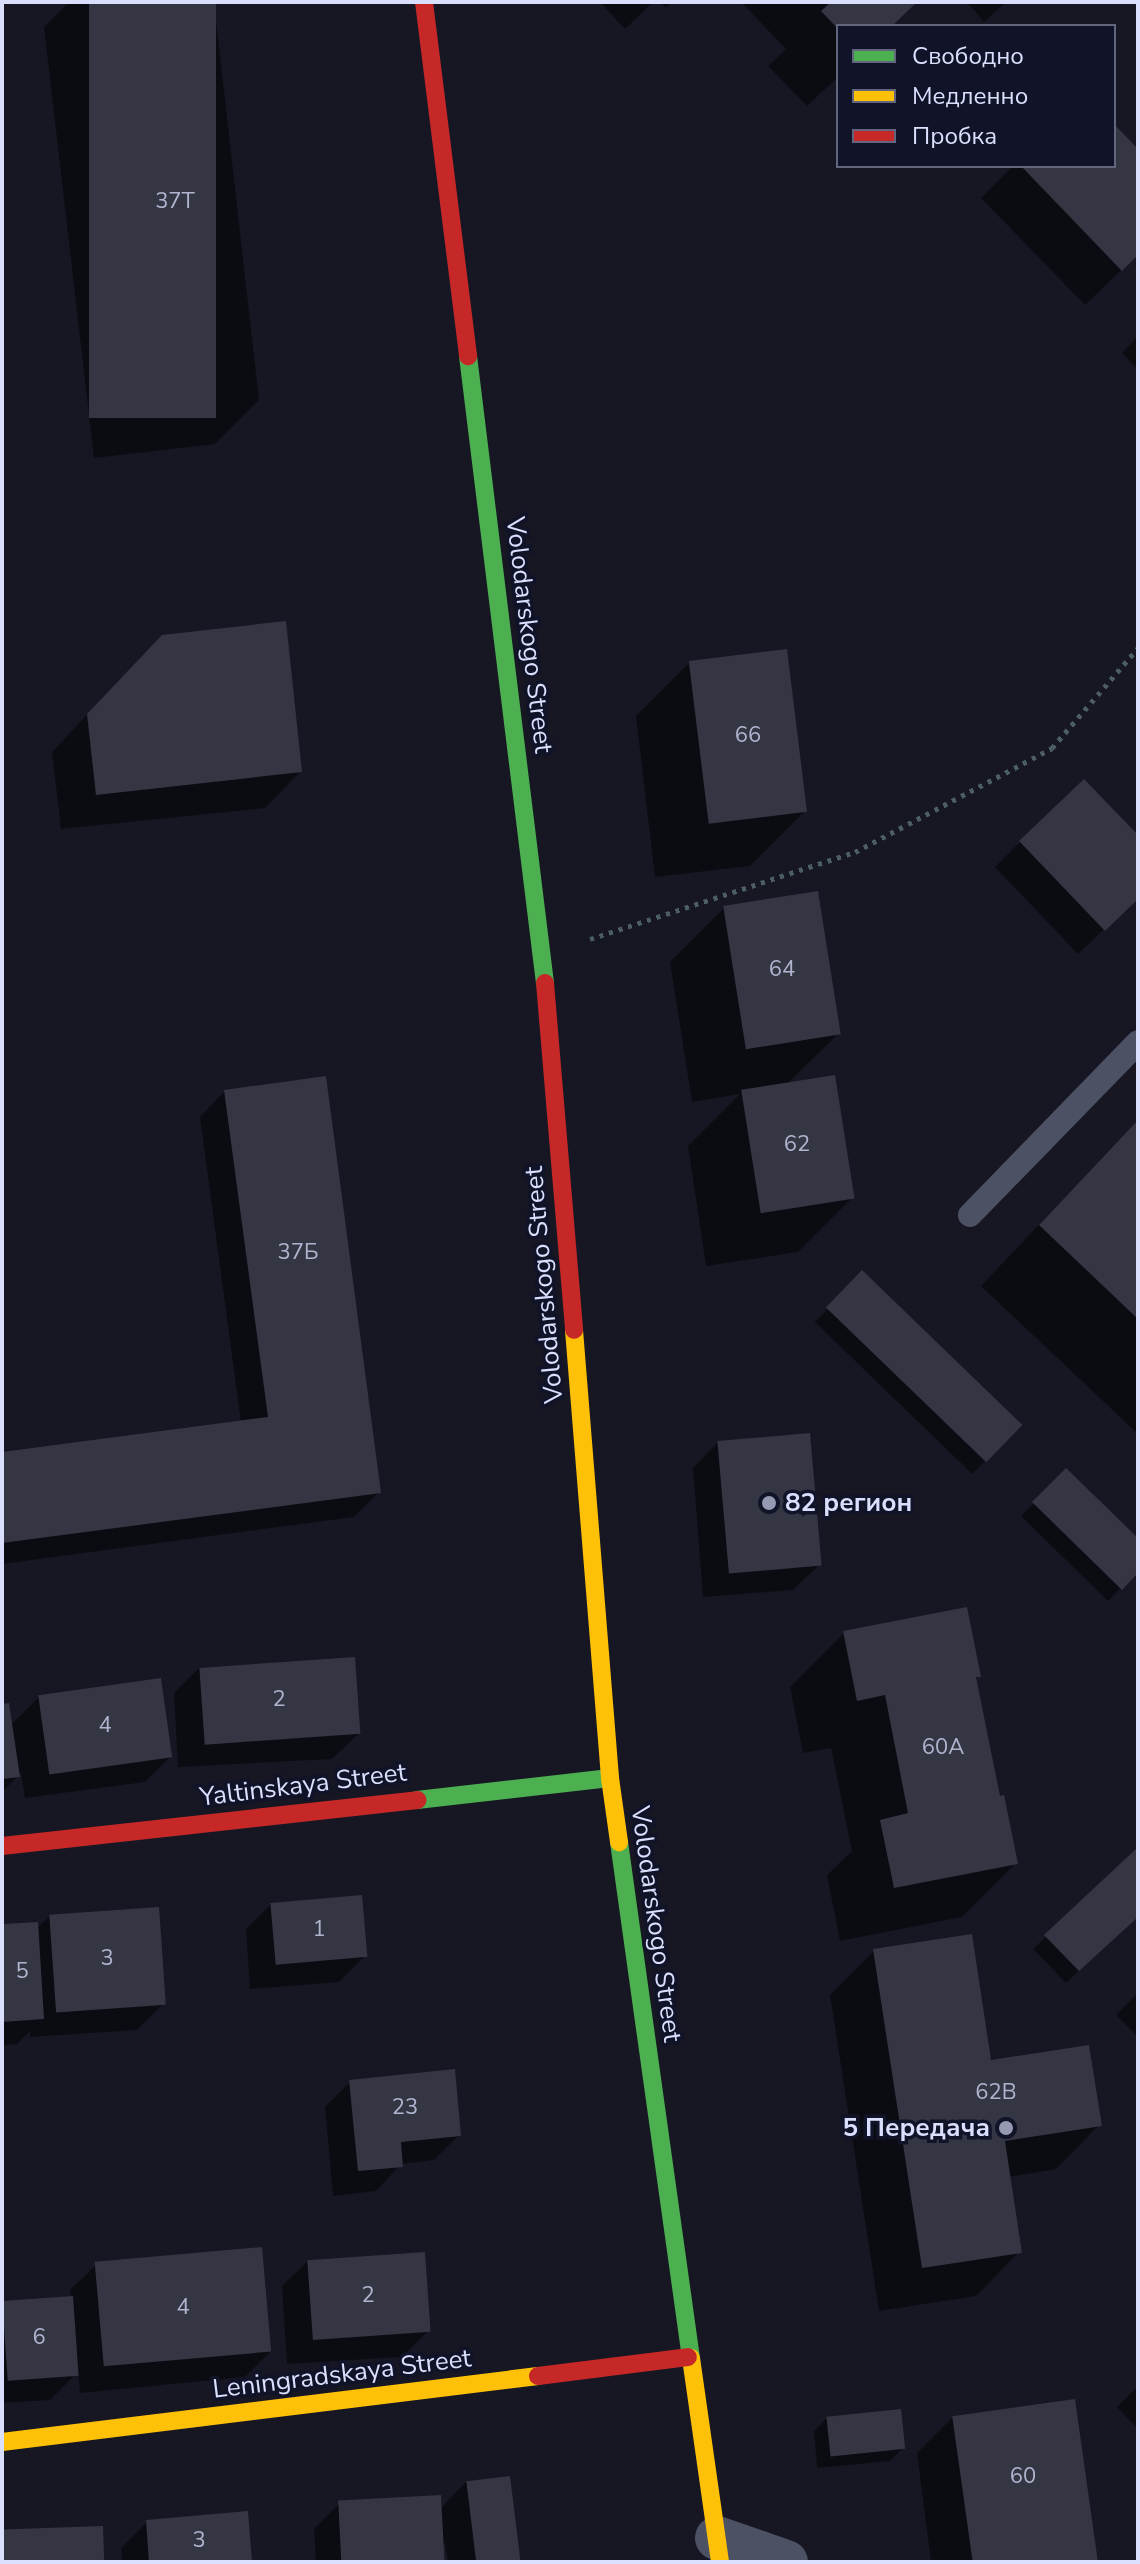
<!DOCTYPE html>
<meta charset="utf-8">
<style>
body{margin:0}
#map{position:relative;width:1140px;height:2564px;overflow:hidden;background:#161723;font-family:"Nunito Sans",sans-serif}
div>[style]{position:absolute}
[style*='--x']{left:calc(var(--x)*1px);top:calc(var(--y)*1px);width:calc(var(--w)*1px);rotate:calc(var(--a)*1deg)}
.shadow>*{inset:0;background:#0007;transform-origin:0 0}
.building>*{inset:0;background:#343644;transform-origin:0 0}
.path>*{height:5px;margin-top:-2.5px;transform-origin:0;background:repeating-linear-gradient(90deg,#4c5d64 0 4px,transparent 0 10px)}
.lane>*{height:24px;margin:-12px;padding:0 12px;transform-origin:12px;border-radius:12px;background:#4c5163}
.street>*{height:44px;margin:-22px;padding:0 22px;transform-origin:22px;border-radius:22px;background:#4c5163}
.fast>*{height:18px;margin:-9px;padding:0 9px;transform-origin:9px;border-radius:9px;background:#4caf50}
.slow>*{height:18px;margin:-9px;padding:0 9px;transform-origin:9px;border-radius:9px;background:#ffc107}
.jam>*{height:18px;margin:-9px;padding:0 9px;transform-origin:9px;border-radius:9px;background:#c62828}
.dots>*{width:22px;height:22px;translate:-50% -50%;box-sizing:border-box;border:4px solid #111328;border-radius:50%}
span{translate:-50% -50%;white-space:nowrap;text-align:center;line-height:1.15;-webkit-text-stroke:7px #111328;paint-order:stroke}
.number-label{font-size:22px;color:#b0b5cf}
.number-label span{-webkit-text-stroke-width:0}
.street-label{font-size:26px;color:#dadffd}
.poi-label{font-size:26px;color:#dadffd;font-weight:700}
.left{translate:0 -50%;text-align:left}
.right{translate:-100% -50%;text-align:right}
.frame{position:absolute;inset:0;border:4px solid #dadffd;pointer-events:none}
.legend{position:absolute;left:836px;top:24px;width:280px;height:144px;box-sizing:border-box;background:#111328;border:2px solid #61657d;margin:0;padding:10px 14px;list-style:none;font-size:24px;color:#dadffd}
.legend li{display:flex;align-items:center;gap:16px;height:40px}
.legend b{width:40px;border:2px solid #61657d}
</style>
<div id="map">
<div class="shadow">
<div style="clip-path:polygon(69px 2px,214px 2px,259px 400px,215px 444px,94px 458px,44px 27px)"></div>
<div style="clip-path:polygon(600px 2px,653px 2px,625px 29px)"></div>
<div style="clip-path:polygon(660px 2px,672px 2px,666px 8px)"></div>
<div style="clip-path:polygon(741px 2px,916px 2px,891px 26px,838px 26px,838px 77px,807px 106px,768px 66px,786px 49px)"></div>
<div style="clip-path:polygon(967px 2px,1006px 2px,984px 22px)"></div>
<div style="clip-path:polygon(1114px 127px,1138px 152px,1138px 254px,1085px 305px,981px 198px,1013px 166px,1114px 166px)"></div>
<div style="clip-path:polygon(1138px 336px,1138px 370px,1122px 353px)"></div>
<div style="clip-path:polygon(690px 662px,804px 812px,750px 866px,655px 877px,636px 716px)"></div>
<div style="clip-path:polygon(126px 673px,300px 772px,265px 808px,61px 829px,52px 752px)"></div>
<div style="clip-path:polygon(1138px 838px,1138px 897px,1078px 954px,995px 867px,1020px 842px)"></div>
<div style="clip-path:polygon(724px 908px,839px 1033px,786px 1085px,852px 1198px,798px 1252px,706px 1266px,688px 1146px,740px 1094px,692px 1102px,670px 962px)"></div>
<div style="clip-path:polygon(225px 1091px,379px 1492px,354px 1517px,2px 1564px,2px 1454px,241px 1423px,200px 1117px)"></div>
<div style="clip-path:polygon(1138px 1120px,1138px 1434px,981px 1286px)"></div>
<div style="left:862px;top:1273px;width:219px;height:68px;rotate:44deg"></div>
<div style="clip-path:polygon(718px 1442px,819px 1565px,793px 1590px,703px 1597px,693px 1468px)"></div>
<div style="clip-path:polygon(1066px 1471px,1138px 1541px,1138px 1570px,1108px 1601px,1021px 1516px)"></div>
<div style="clip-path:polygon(844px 1633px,978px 1676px,975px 1680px,998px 1798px,1016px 1863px,962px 1917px,840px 1941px,827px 1875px,852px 1851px,831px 1748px,803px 1753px,790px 1687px)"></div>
<div style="clip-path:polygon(199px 1668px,358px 1734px,332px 1759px,178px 1767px,174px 1693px)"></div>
<div style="clip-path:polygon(39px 1697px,170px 1757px,145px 1782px,25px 1798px,21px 1773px,2px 1792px,2px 1706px,10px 1726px)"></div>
<div style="clip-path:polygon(1138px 1850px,1138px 1915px,1066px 1983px,1033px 1949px)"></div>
<div style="clip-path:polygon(271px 1904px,365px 1956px,339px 1982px,250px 1989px,246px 1929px)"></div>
<div style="clip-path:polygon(50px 1916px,163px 2004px,137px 2030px,30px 2037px,30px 2031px,17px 2044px,2px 2045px,2px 1926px,36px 1929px)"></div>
<div style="clip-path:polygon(874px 1951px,990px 2063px,1099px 2125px,1056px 2169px,1008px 2177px,1019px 2252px,976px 2296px,879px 2311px,830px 1995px)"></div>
<div style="clip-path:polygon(1138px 1993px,1138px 2037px,1116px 2015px)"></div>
<div style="clip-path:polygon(350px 2082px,459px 2135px,434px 2160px,401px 2164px,376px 2191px,333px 2196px,325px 2107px)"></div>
<div style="clip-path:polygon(308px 2261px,428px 2331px,402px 2357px,287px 2364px,282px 2286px)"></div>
<div style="clip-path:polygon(96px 2265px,270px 2352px,245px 2377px,80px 2393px,78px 2372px,50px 2400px,2px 2403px,2px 2303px,71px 2299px,70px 2290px)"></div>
<div style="clip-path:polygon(1138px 2386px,1138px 2429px,1117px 2407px)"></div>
<div style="clip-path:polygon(953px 2417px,1095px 2562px,931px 2562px,917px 2453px)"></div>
<div style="clip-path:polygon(827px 2418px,903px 2448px,890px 2461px,817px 2468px,814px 2431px)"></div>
<div style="clip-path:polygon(466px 2482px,518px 2562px,448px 2562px,445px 2543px,442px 2544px,443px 2562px,316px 2562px,314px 2529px,339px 2504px,440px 2509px)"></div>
<div style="clip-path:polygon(147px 2522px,250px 2562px,122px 2562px,121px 2548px)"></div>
</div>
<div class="building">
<div style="left:89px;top:2px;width:127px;height:416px"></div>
<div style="clip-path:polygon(831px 2px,917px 2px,892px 26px,838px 26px,838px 29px,821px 11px)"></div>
<div style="clip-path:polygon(1114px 124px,1138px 149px,1138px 255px,1122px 271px,1021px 166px,1114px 166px)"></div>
<div style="clip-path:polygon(286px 621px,302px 772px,96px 795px,87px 714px,162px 635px)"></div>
<div style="left:787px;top:649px;width:164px;height:99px;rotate:83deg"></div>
<div style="clip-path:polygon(1084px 779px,1138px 835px,1138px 899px,1105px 931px,1019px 841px)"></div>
<div style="left:818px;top:891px;width:145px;height:96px;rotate:81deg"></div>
<div style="left:835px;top:1075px;width:125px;height:95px;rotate:81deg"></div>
<div style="clip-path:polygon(326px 1076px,381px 1493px,2px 1543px,2px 1452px,268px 1417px,224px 1090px)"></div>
<div style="clip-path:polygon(1138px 1120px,1138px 1319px,1039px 1225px)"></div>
<div style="left:862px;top:1270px;width:223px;height:52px;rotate:44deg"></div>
<div style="left:810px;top:1433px;width:133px;height:93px;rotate:85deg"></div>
<div style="clip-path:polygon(1066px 1468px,1138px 1538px,1138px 1573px,1122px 1590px,1032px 1502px)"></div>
<div style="clip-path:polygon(967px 1607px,981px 1677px,976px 1677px,1000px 1796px,1004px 1795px,1018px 1864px,894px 1888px,880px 1820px,908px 1813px,885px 1695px,857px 1701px,843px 1631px)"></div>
<div style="left:355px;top:1657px;width:77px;height:156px;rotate:86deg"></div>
<div style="left:161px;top:1678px;width:80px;height:124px;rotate:82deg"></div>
<div style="clip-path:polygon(9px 1703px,20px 1777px,2px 1779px,2px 1704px)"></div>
<div style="clip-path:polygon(1138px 1847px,1138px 1917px,1079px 1971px,1044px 1935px)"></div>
<div style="left:362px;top:1895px;width:62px;height:92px;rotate:85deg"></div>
<div style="left:159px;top:1907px;width:98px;height:110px;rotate:86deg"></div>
<div style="clip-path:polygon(38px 1922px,44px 2019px,2px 2022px,2px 1924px)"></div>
<div style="clip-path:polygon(972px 1934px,991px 2060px,1089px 2045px,1102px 2126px,1005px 2141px,1022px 2253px,922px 2268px,873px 1949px)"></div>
<div style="clip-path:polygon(455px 2069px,461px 2136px,401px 2142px,403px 2167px,358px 2171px,349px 2080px)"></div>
<div style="left:262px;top:2247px;width:105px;height:168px;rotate:85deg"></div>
<div style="left:425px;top:2252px;width:80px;height:118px;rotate:86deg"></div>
<div style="left:73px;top:2296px;width:80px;height:71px;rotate:86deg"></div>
<div style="left:1075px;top:2399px;width:164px;height:124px;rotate:82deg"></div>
<div style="left:901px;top:2409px;width:40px;height:75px;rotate:84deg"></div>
<div style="left:510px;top:2476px;width:87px;height:44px;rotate:83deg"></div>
<div style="left:441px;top:2495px;width:67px;height:103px;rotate:87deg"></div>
<div style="clip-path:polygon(248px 2511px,252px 2562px,149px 2562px,146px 2520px)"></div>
<div style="left:103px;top:2526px;width:36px;height:101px;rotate:88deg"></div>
</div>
<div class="path">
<div style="--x:590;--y:939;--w:279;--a:-18.2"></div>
<div style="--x:855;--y:852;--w:223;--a:-27.8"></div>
<div style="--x:1052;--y:748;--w:132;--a:-49.3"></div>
</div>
<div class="lane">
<div style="--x:970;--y:1215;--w:241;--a:-45.8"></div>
</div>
<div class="street">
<div style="--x:717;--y:2538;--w:73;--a:19.2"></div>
</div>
<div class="fast">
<div style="--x:468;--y:356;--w:632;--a:83"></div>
<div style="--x:417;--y:1800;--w:194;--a:-6.5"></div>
<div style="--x:619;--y:1842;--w:521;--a:82.06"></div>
</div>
<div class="slow">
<div style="--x:574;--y:1330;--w:449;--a:85.4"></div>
<div style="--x:610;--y:1778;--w:65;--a:82"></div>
<div style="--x:691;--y:2358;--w:206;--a:81.9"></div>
<div style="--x:2;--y:2442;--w:540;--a:-7.02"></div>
</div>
<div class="jam">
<div style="--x:424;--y:2;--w:357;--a:82.9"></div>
<div style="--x:545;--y:983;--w:348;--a:85.2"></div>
<div style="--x:2;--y:1846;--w:418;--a:-6.3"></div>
<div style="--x:538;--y:2376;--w:151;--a:-7.2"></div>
</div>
<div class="dots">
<div style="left:769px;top:1503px;background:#9599b1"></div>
<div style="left:1006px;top:2128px;background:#9599b1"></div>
</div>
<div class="number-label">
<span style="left:175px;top:202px">37Т</span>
<span style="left:748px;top:736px">66</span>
<span style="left:782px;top:970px">64</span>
<span style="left:797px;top:1145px">62</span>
<span style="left:298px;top:1253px">37Б</span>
<span style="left:279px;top:1700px">2</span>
<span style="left:105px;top:1726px">4</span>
<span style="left:943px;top:1748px">60А</span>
<span style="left:319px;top:1930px">1</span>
<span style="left:107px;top:1959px">3</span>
<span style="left:22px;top:1972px">5</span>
<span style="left:996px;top:2093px">62B</span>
<span style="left:405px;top:2108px">23</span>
<span style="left:368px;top:2296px">2</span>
<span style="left:183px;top:2308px">4</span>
<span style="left:39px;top:2338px">6</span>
<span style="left:1023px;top:2477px">60</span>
<span style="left:199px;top:2541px">3</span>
</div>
<div class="street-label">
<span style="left:529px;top:635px;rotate:83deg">Volodarskogo Street</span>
<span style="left:544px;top:1285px;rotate:-95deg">Volodarskogo Street</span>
<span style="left:303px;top:1785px;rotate:-7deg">Yaltinskaya Street</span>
<span style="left:656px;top:1924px;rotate:82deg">Volodarskogo Street</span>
<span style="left:342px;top:2374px;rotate:-7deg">Leningradskaya Street</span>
</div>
<div class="poi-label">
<span class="left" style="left:785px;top:1503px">82 регион</span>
<span class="right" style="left:990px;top:2128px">5 Передача</span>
</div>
<div class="frame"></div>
<ul class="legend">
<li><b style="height:10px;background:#4caf50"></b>Свободно</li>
<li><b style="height:10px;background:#ffc107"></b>Медленно</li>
<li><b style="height:10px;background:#c62828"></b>Пробка</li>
</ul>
</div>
